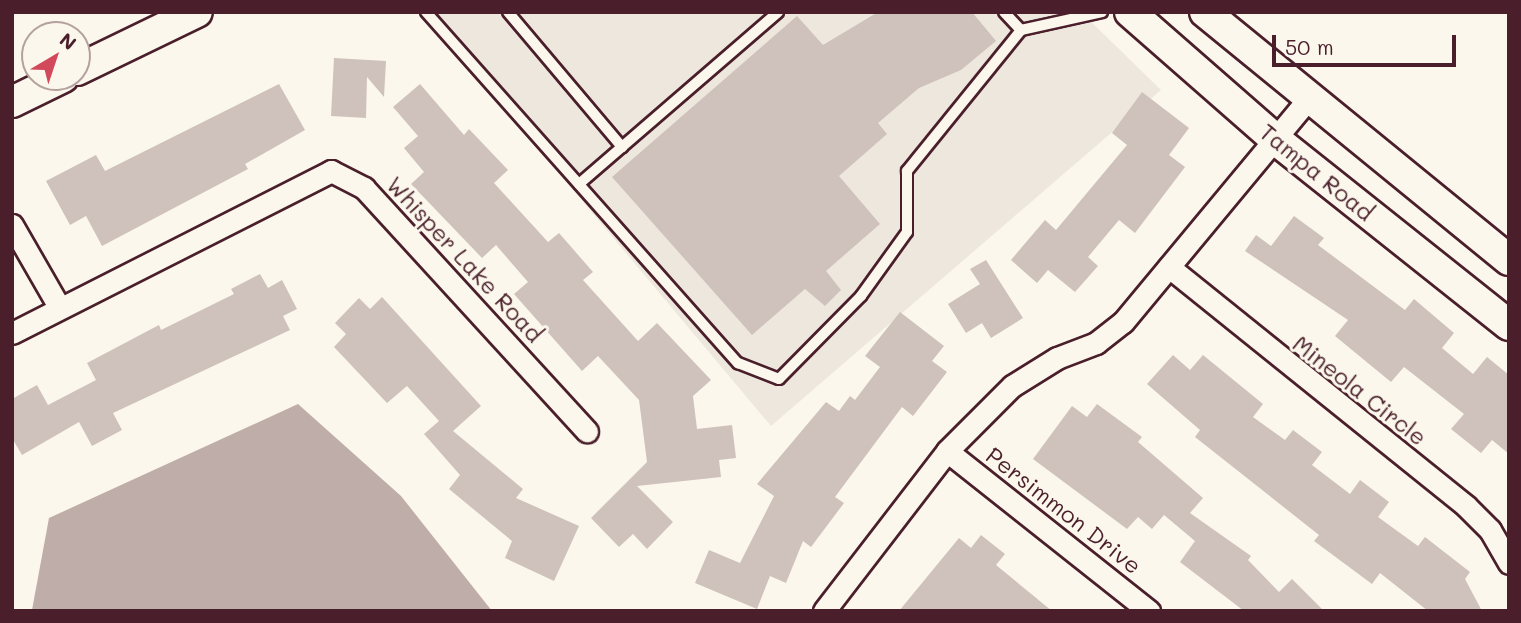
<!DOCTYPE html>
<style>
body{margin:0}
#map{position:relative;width:1521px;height:623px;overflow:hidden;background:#fbf7ec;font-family:Mali,sans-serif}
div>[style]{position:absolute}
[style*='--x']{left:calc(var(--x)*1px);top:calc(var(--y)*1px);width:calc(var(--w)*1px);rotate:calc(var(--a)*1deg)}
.built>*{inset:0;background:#eee7de}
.water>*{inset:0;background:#bfadaa}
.building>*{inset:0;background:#cfc2bc}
.roads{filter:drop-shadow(2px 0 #4a1f2b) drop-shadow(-2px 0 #4a1f2b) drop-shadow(0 2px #4a1f2b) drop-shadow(0 -2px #4a1f2b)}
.service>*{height:10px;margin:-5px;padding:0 5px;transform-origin:5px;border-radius:5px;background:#fbf7ec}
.minor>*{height:21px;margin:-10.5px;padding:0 10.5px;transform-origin:10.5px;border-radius:10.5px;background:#fbf7ec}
.secondary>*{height:30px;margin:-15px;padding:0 15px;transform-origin:15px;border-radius:15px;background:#fbf7ec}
span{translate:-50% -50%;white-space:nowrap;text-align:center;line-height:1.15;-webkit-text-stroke:6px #fbf7ec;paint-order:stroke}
.street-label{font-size:23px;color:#4a1f2b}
.frame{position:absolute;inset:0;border:14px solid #4a1f2b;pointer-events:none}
.north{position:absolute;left:21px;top:21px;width:70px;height:70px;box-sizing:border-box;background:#fbf7ec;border:2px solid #b4a19f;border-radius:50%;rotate:39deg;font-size:19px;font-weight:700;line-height:28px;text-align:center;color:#4a1f2b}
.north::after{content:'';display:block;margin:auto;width:24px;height:32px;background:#d1495b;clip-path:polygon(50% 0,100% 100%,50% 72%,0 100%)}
.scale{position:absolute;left:1272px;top:35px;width:184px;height:32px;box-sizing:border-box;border:4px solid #4a1f2b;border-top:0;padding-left:9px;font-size:21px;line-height:24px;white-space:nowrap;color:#4a1f2b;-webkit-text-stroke:5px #fbf7ec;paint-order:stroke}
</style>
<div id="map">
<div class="built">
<div style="clip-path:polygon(424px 12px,1081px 12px,1161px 90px,771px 426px)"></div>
</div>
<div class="water">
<div style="clip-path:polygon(298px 404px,401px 496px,492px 611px,32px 610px,49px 518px)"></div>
</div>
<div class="building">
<div style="clip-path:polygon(878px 12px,972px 12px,996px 41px,961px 70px,919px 88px,878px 123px,887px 134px,839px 176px,880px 224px,826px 271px,841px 290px,825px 306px,805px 289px,752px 335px,612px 177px,797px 16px,823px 45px)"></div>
<div style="clip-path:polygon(334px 58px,386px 61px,384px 97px,367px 77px,366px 118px,331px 116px)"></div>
<div style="clip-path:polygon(279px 84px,305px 130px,245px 164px,248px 169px,102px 246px,86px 216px,70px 225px,46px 181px,96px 155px,105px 171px)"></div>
<div style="clip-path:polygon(420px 84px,464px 135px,469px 129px,508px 170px,494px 183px,548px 242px,559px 233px,593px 272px,583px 280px,638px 341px,657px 323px,711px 380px,693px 396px,697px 429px,732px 425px,736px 458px,719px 460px,721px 477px,637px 486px,673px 522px,647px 549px,633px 534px,619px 547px,591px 518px,647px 462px,639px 400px,598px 356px,582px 371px,514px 294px,528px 282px,496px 245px,482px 258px,411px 184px,424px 172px,404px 148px,418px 136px,393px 107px)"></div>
<div style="clip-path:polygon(1142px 92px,1189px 128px,1169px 155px,1185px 167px,1135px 233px,1119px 220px,1088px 257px,1098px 266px,1075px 292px,1048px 270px,1037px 283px,1011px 260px,1045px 220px,1056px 230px,1127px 145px,1112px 133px)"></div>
<div style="clip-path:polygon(1294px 216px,1324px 238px,1318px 245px,1405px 310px,1414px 299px,1454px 333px,1442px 348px,1473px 374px,1487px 357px,1509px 375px,1509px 454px,1492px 440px,1481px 453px,1451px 429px,1464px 414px,1404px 367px,1391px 382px,1335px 336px,1348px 320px,1245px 251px,1256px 235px,1271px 246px)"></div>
<div style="clip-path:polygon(986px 260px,1023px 318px,991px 338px,982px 323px,966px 333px,948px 304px,980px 284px,970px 269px)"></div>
<div style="clip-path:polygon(260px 274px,268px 288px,282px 280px,297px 309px,283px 316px,290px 330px,113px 413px,122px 430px,92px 446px,79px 422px,22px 455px,12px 438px,12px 399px,37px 385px,48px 405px,96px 380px,87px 363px,159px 325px,161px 330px,234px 294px,231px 289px)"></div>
<div style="clip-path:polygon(382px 297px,481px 406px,453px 431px,523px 489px,516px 498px,579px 526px,554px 581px,505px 558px,512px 541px,449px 489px,460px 475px,424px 434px,439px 421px,407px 386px,387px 403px,334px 347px,346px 334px,335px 323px,359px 298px,370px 309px)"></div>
<div style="clip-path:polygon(900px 312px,944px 346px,932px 361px,947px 372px,913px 416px,902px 407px,835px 497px,844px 503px,811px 547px,803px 541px,786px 583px,770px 576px,757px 609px,695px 583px,709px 550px,740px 563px,774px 496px,757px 484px,826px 402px,839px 411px,850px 396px,855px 400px,880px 367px,865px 356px)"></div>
<div style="clip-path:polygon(1173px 355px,1190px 370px,1203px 355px,1263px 404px,1253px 417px,1285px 440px,1293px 430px,1322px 452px,1312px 465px,1350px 494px,1360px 480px,1389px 502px,1378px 517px,1418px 546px,1425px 537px,1470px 572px,1465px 579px,1482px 611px,1428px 611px,1380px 573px,1372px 584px,1314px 541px,1319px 535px,1195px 437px,1200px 430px,1147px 384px)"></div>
<div style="clip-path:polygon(1097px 404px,1142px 437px,1138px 442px,1203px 498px,1190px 513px,1251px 556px,1248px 560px,1279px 592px,1292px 579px,1324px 611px,1244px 611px,1180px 562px,1195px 541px,1164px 515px,1152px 529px,1138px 517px,1127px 529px,1033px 459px,1072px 406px,1087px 417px)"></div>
<div style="clip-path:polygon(981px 535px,1005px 554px,996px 565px,1052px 611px,899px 611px,959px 538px,971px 548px)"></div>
</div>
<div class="roads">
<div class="service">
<div style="--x:426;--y:12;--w:470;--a:48.4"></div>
<div style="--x:738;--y:363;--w:44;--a:21.3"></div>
<div style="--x:779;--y:379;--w:117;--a:-45.3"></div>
<div style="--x:861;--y:296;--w:79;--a:-54.3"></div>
<div style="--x:907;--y:232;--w:61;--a:-90"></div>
<div style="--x:907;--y:171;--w:181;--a:-51"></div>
<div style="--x:1021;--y:30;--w:83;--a:-12.5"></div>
<div style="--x:508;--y:12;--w:177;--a:49.8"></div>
<div style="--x:1004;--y:12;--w:25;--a:47"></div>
<div style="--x:579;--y:184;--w:263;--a:-40.8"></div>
</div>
<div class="minor">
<div style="--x:12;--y:225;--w:92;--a:60.1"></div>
<div style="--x:1169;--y:267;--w:381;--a:38.8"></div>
<div style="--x:1466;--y:506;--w:34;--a:45"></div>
<div style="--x:1490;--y:530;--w:38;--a:60"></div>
<div style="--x:12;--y:333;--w:358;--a:-26.9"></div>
<div style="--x:331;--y:171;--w:37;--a:27"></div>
<div style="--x:364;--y:188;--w:330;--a:47.5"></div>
<div style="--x:947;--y:451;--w:258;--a:38.4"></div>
<div style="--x:824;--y:611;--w:202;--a:-52.4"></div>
<div style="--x:947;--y:451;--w:92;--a:-45"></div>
<div style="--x:1012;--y:386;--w:53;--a:-31.9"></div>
<div style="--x:1057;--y:358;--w:42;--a:-21"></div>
<div style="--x:1096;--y:343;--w:34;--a:-38"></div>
<div style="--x:1123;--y:322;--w:288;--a:-50.3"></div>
</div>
<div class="secondary">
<div style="--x:1130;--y:12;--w:193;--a:41.2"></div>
<div style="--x:1275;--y:139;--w:299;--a:38.5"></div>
<div style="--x:1205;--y:12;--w:392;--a:39.2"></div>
<div style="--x:77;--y:70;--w:133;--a:-25.8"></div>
<div style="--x:12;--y:102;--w:57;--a:-26.1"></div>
</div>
</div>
<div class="street-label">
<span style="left:1317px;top:172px;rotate:39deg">Tampa Road</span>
<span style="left:465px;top:259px;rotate:47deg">Whisper Lake Road</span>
<span style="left:1360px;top:390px;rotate:38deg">Mineola Circle</span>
<span style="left:1064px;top:510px;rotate:38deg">Persimmon Drive</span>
</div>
<div class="frame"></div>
<div class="north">N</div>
<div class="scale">50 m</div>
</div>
